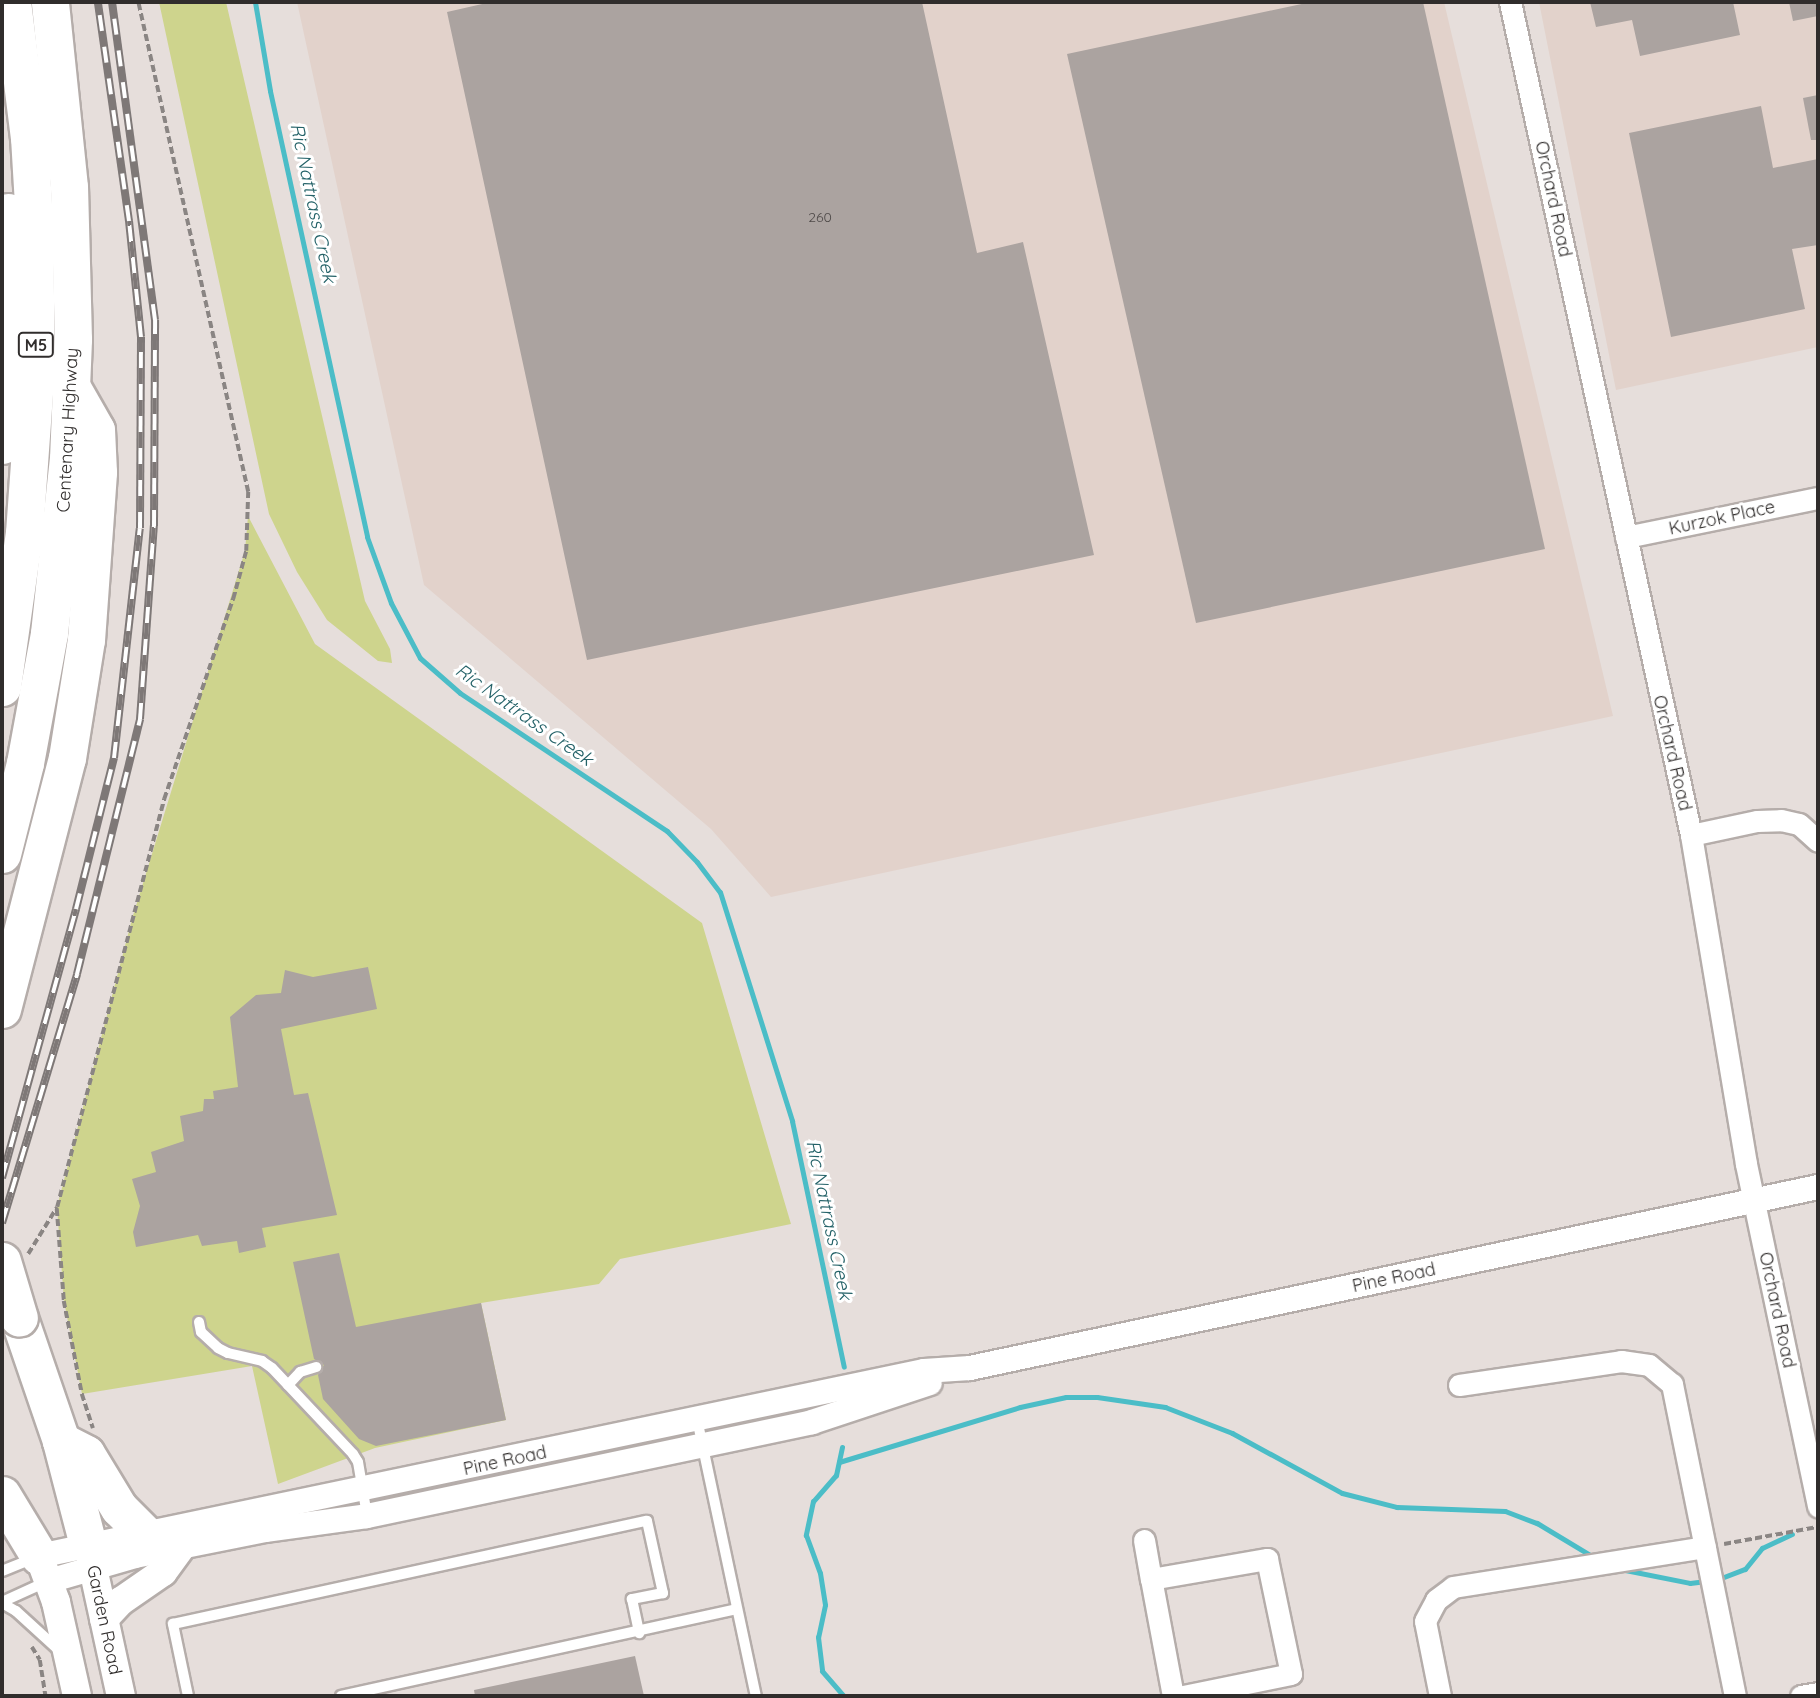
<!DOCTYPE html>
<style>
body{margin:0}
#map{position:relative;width:1820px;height:1698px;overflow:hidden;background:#e6dedb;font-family:Quicksand,sans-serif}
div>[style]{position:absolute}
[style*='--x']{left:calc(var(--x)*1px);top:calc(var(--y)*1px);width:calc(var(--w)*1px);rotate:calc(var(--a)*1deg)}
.built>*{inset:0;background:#e2d2cb}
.green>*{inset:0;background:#ced48d}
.stream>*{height:5px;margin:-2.5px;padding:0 2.5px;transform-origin:2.5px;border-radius:2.5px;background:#4bbdc7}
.building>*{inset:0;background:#aba3a0}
.path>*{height:3.5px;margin-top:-1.75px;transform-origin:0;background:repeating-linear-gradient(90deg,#8a8583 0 7px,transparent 0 10.5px)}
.roads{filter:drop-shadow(2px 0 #b5adaa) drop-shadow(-2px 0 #b5adaa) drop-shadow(0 2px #b5adaa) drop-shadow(0 -2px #b5adaa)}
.service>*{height:10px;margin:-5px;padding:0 5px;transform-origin:5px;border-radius:5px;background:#fff}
.minor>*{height:21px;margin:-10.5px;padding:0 10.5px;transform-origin:10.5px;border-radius:10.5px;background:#fff}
.tertiary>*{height:24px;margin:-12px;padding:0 12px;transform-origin:12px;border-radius:12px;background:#fff}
.secondary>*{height:28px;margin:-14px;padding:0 14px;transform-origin:14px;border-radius:14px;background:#fff}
.motorway>*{height:37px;margin:-18.5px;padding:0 18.5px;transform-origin:18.5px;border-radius:18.5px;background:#fff}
.rail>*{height:8px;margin-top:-4px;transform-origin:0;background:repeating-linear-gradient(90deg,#fff 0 16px,#7e7877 0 32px);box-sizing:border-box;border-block:2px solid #7e7877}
.bridges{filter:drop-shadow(2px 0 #b5adaa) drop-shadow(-2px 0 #b5adaa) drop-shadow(0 2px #b5adaa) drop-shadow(0 -2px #b5adaa)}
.motorway-bridge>*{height:37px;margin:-18.5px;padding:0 18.5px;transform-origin:18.5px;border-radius:18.5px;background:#fff}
span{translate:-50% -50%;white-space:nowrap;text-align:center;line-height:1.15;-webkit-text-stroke:6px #fff;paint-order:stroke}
.number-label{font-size:14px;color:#4f4a49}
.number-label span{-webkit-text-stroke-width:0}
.shield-label span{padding:2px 5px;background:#fff;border:2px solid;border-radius:5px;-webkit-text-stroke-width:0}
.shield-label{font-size:16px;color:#302d2c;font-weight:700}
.street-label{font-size:18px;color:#302d2c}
.water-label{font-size:19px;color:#246268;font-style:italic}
.frame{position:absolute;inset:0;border:4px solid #302d2c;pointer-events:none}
</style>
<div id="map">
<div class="built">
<div style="clip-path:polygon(297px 2px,1444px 2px,1613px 716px,771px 897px,711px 829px,424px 585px)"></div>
<div style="clip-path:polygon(1539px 2px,1818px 2px,1818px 347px,1616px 390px)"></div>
</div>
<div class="green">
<div style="clip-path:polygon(159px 2px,226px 2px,365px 601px,390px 649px,392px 663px,378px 661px,327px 620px,297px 572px,269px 514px)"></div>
<div style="clip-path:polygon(248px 516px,315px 644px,702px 923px,791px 1224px,620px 1259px,599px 1284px,481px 1303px,506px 1420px,375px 1448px,278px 1484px,252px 1366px,82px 1394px,64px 1301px,57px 1207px,132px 919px,245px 551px)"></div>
</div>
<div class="stream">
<div style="--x:255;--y:2;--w:90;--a:80.4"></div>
<div style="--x:270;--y:91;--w:456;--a:77.7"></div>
<div style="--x:367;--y:537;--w:70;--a:70"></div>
<div style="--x:391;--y:603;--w:62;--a:62.2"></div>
<div style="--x:420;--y:658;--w:53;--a:41.2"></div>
<div style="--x:460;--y:693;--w:249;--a:33.7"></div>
<div style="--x:667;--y:831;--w:43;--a:45.9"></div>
<div style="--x:697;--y:862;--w:38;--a:53"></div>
<div style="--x:720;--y:892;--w:240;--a:72.5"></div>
<div style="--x:792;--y:1121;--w:251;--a:78.1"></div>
<div style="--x:842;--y:1447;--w:29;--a:102"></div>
<div style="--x:836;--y:1475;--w:35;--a:131"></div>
<div style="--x:813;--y:1501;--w:35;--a:102"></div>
<div style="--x:806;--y:1535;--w:40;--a:69.8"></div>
<div style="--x:820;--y:1573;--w:32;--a:81"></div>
<div style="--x:825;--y:1605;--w:33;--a:102"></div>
<div style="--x:818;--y:1637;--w:34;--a:83"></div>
<div style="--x:822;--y:1671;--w:33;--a:49"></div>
<div style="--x:839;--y:1462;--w:189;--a:-16.9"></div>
<div style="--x:1020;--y:1407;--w:47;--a:-12.3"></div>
<div style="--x:1066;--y:1397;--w:31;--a:0"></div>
<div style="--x:1097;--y:1397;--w:69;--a:8.4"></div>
<div style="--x:1165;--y:1407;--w:72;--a:21.2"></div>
<div style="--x:1232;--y:1433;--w:125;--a:28.6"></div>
<div style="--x:1342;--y:1493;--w:57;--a:14.3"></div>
<div style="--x:1397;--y:1507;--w:108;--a:2.1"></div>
<div style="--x:1505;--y:1511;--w:34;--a:21"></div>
<div style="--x:1537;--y:1523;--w:68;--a:31.1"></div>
<div style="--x:1620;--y:1569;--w:71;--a:11.3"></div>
<div style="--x:1690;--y:1583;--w:16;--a:-7"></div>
<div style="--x:1716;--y:1580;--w:31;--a:-21"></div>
<div style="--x:1745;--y:1569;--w:27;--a:-51"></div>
<div style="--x:1762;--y:1548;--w:33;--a:-25"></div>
</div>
<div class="building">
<div style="clip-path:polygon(491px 2px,922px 2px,977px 253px,1023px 242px,1094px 555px,587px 660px,447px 12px)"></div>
<div style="clip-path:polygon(1311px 2px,1423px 2px,1545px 549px,1196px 623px,1067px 54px)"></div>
<div style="clip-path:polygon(1590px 2px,1733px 2px,1740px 35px,1640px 56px,1632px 20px,1596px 27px)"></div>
<div style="clip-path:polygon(1789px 2px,1818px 2px,1818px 16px,1793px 21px)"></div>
<div style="clip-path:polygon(1818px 95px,1818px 140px,1811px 140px,1803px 98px)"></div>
<div style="clip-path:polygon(1761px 106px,1773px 168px,1818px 159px,1818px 245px,1792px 249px,1805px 309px,1671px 337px,1629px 133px)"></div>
<div style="clip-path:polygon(368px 967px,377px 1009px,281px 1029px,294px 1095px,308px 1093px,337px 1215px,262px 1228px,266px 1247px,239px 1253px,237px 1241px,202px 1246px,198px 1235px,136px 1247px,133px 1232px,140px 1206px,132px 1179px,156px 1172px,151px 1152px,184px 1141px,180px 1116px,203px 1111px,204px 1099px,214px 1099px,213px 1091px,238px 1087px,230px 1017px,256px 995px,281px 993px,285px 970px,313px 977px)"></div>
<div style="clip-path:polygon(339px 1253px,356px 1327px,481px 1303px,506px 1420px,376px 1446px,359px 1439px,323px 1399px,318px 1375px,324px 1365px,314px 1359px,293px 1262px)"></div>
<div style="clip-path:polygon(635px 1656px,644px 1696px,475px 1696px,474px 1690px)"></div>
</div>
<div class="path">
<div style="--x:57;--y:1209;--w:92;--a:85.6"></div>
<div style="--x:64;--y:1301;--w:95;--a:79"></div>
<div style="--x:82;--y:1394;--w:36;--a:72"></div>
<div style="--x:28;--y:1254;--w:55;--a:-58.3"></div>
<div style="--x:57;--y:1207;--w:422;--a:-75.3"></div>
<div style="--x:164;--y:799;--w:212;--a:-71"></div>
<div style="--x:233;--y:599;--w:50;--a:-74.8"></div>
<div style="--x:246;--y:551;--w:59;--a:-88.1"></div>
<div style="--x:248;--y:492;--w:502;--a:-102.65"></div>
<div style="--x:1724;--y:1544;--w:96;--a:-10.3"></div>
<div style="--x:32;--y:1647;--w:15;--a:58"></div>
<div style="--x:40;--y:1660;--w:36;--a:81"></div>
</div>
<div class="roads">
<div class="service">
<div style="--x:199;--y:1322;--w:10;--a:79"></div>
<div style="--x:201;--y:1332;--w:23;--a:43"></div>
<div style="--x:218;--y:1348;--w:11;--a:27"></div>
<div style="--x:228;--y:1353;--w:35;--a:13"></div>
<div style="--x:262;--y:1361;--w:12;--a:35"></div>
<div style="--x:272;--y:1368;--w:118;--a:46.7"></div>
<div style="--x:353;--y:1454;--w:9;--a:58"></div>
<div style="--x:358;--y:1462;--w:54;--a:80.4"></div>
<div style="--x:288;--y:1385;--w:18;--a:-47"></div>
<div style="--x:300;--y:1372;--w:17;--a:-17"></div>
<div style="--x:697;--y:1419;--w:283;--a:78"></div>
<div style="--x:2;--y:1571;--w:35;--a:-22"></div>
<div style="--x:2;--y:1602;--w:48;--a:-24.4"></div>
<div style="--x:2;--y:1603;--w:16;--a:30"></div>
<div style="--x:16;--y:1611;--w:62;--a:42.4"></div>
<div style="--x:188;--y:1696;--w:74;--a:-101.8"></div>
<div style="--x:173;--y:1624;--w:485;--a:-12.3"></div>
<div style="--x:647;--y:1521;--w:74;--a:77.5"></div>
<div style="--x:663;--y:1593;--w:32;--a:169"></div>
<div style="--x:632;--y:1599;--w:35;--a:78"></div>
<div style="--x:341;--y:1696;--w:405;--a:-12.4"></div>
</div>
<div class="minor">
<div style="--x:1510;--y:2;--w:852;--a:77.74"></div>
<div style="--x:1691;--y:835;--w:334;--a:80.5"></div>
<div style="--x:1746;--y:1164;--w:350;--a:78.1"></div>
<div style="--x:1626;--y:537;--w:196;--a:-11.5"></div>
<div style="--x:1691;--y:835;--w:67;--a:-12"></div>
<div style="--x:1757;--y:821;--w:24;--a:-2"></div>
<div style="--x:1781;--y:820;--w:18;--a:13"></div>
<div style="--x:1799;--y:824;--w:25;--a:42"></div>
<div style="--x:1459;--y:1385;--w:164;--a:-8.4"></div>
<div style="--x:1621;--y:1361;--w:28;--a:8"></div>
<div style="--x:1649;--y:1365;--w:30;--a:40"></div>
<div style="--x:1672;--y:1384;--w:318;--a:78.6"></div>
<div style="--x:1144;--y:1540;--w:40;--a:80"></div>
<div style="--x:1173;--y:1696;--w:119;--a:-100.6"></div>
<div style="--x:1151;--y:1579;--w:118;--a:-9.8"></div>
<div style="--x:1267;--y:1559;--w:117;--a:78.2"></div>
<div style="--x:1291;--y:1674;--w:110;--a:168.5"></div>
<div style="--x:1440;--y:1696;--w:76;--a:-101.3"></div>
<div style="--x:1425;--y:1621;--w:24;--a:-62"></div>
<div style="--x:1436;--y:1600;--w:21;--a:-37"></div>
<div style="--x:1453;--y:1587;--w:255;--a:-9"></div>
<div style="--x:1801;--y:1696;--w:17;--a:-10"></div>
</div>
<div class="tertiary">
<div style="--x:39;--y:1556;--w:904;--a:-11.81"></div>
<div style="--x:924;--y:1371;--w:46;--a:-3.7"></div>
<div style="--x:970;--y:1368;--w:867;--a:-12.05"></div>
<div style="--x:49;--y:1581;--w:90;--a:-16.2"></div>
<div style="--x:135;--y:1556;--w:133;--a:-11.3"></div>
<div style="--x:265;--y:1530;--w:103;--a:-7.8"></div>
<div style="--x:367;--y:1516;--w:455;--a:-11.9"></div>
<div style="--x:812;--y:1422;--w:124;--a:-18.3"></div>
</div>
<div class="secondary">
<div style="--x:88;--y:1545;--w:155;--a:77.7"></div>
<div style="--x:39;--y:1556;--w:49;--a:69.7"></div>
<div style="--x:56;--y:1602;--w:96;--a:77.4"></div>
<div style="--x:104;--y:1619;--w:25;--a:-47"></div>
<div style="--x:121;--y:1601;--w:51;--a:-34.6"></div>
<div style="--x:163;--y:1572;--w:31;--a:-54"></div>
</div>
<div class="motorway">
<div style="--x:2;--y:445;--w:117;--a:-86.1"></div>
<div style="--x:10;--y:328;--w:116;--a:-91"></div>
<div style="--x:2;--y:687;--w:156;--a:-81.9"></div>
<div style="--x:24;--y:533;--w:166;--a:-85.9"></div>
<div style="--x:36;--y:367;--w:146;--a:-90.8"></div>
<div style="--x:34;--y:221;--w:83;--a:-93.4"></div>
<div style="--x:29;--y:138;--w:137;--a:-97.1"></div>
<div style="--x:2;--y:854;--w:94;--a:-75.8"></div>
<div style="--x:25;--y:763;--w:132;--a:-79.5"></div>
<div style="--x:49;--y:633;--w:175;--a:-83.8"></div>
<div style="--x:68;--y:459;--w:120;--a:-87.6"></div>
<div style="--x:73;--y:339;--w:152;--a:-91.5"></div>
<div style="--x:69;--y:187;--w:186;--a:-95.9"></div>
<div style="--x:2;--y:1009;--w:259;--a:-75.5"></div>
<div style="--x:67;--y:758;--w:120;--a:-80.9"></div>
<div style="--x:86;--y:640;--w:168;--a:-85.9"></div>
<div style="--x:98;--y:472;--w:42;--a:-92.7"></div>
<div style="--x:96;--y:430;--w:51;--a:-119.6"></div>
<div style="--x:19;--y:1318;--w:130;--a:71.1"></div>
<div style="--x:61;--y:1441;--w:107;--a:75.4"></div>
<div style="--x:61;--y:1441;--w:28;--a:27"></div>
<div style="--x:86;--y:1454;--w:63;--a:58.6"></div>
<div style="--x:119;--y:1508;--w:35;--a:45"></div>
<div style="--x:2;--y:1495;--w:71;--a:58.8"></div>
</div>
</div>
<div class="rail">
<div style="--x:2;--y:1178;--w:279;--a:-74.6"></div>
<div style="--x:76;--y:909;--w:156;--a:-75.9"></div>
<div style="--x:114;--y:758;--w:231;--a:-83.6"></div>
<div style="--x:140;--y:528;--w:191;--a:-89.7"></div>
<div style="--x:141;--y:337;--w:117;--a:-95.9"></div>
<div style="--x:129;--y:221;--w:221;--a:-98.1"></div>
<div style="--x:2;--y:1223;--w:260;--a:-73.2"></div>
<div style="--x:77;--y:974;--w:263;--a:-76.1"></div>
<div style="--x:140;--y:719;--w:194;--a:-85.9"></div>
<div style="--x:154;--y:526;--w:206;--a:-89.7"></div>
<div style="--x:155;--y:320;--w:321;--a:-97.7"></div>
</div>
<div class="bridges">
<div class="motorway-bridge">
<div style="--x:2;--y:1261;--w:59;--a:73.4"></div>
</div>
</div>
<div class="number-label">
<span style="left:820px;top:217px">260</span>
</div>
<div class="shield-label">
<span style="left:36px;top:345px">M5</span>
</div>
<div class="street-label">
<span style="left:1553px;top:199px;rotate:78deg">Orchard Road</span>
<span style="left:68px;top:430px;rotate:-87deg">Centenary Highway</span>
<span style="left:1722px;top:518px;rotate:-12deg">Kurzok Place</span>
<span style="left:1672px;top:753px;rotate:77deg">Orchard Road</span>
<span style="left:1394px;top:1278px;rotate:-12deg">Pine Road</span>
<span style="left:1777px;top:1310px;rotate:78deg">Orchard Road</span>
<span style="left:505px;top:1461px;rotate:-12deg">Pine Road</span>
<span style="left:104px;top:1620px;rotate:78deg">Garden Road</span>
</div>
<div class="water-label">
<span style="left:313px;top:203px;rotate:78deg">Ric Nattrass Creek</span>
<span style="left:524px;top:715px;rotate:35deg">Ric Nattrass Creek</span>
<span style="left:829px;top:1220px;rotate:78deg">Ric Nattrass Creek</span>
</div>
<div class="frame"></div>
</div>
